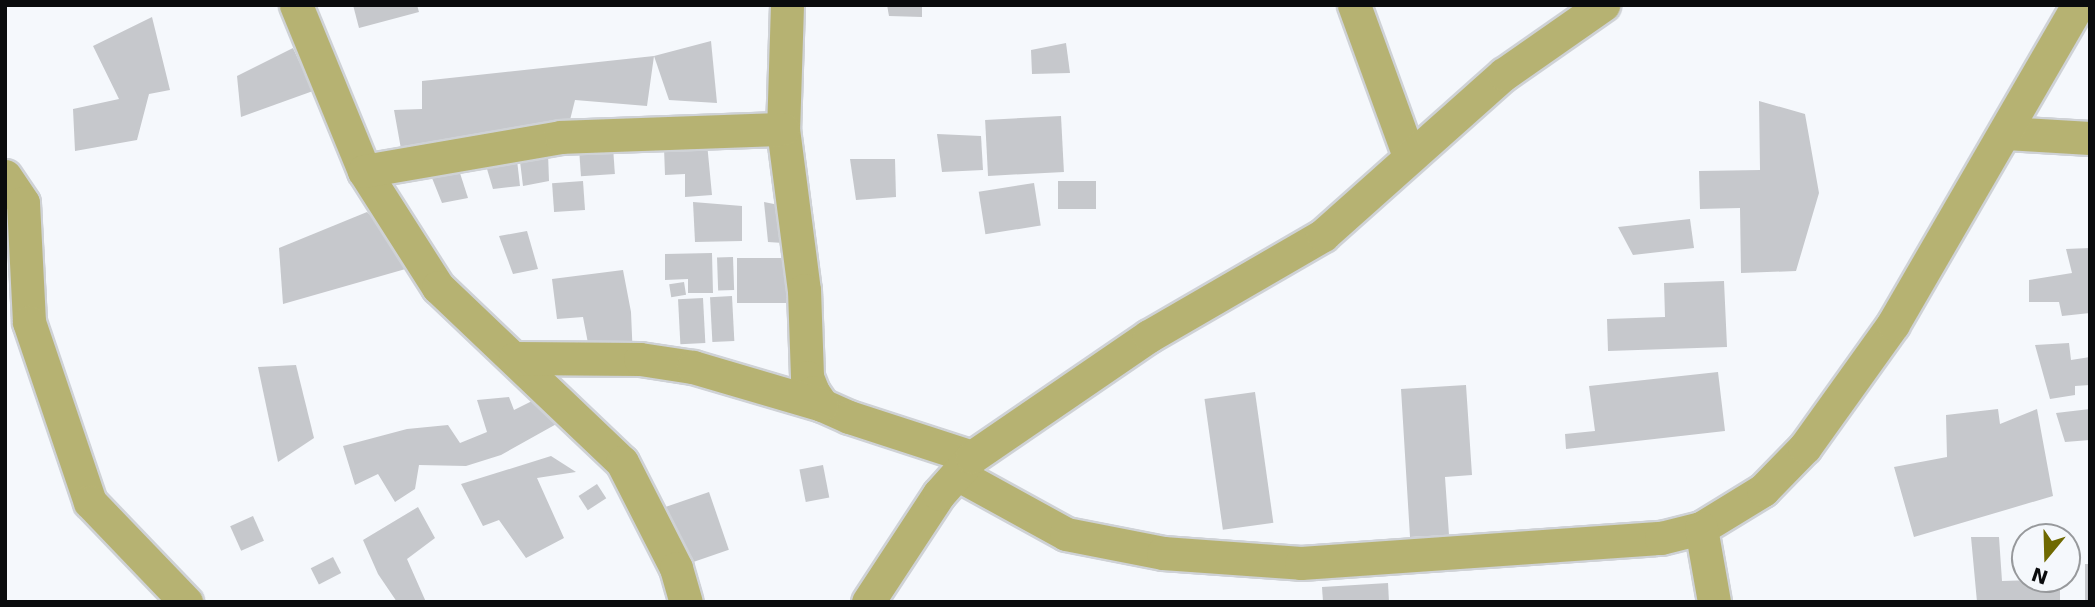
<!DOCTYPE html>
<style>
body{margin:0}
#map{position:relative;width:2095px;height:607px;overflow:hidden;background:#f5f8fc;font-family:"DejaVu Sans",sans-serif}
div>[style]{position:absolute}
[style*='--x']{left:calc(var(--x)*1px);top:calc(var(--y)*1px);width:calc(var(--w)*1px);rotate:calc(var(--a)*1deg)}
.building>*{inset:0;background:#c6c8cc;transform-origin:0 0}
.roads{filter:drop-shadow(2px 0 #cfd2d6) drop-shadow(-2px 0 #cfd2d6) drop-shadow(0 2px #cfd2d6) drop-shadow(0 -2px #cfd2d6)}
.minor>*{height:33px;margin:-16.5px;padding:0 16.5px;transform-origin:16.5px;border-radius:16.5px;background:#b6b272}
span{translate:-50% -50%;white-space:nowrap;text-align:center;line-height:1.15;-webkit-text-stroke:6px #f5f8fc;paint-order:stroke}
.frame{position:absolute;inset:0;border:7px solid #0a0b0d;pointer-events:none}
.north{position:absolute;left:2011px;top:523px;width:70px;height:70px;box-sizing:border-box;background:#f5f8fc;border:2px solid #97999c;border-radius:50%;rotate:199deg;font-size:19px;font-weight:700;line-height:28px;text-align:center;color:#0a0b0d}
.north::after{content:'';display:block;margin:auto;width:24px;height:32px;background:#6f6901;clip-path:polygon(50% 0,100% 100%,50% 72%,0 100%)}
</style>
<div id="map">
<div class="building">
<div style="clip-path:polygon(353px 5px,417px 5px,419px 12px,359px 28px)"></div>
<div style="clip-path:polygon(887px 5px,922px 5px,922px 17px,889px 16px)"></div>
<div style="clip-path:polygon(152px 17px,170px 90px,149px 94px,137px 140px,75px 151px,73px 109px,119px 99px,93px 46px)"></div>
<div style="clip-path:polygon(711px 41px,717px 103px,669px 100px,654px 56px)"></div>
<div style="clip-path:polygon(1066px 43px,1070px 73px,1032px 74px,1031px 50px)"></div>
<div style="clip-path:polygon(293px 48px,313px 91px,241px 117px,237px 76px)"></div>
<div style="clip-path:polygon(654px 56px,647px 106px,575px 100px,570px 120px,401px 149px,394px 110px,422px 109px,422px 81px)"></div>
<div style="clip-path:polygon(1759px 101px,1805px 114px,1819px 193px,1796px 271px,1741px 273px,1740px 208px,1700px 209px,1699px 171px,1760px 170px)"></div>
<div style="left:1061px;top:116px;width:56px;height:76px;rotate:87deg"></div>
<div style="clip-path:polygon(937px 134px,981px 136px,983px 170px,942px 172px)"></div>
<div style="clip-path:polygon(707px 143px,712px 195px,685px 197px,685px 174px,665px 175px,664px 148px)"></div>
<div style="left:613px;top:147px;width:27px;height:34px;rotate:86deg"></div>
<div style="clip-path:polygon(519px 153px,548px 153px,549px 181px,523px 186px)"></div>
<div style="clip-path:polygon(850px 159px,895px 159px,896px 197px,856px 200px)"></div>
<div style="clip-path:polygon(517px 160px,520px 186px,493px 189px,487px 169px)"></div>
<div style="clip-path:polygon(459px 170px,468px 198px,442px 203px,432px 178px)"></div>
<div style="left:583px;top:181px;width:29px;height:31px;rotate:86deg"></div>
<div style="left:1058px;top:181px;width:38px;height:28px"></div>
<div style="left:1034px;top:183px;width:43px;height:56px;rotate:81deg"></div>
<div style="clip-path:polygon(693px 202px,742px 206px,742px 241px,695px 242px)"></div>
<div style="clip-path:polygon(764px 202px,794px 208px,798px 244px,768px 242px)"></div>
<div style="clip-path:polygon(367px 212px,423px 264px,283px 304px,279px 248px)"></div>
<div style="clip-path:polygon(1690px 219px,1694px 248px,1633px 255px,1618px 227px)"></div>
<div style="clip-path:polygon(527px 231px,538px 269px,513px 274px,499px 236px)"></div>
<div style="clip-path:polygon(2090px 248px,2090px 313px,2062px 316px,2059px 302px,2029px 302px,2029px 280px,2072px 273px,2066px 249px)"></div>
<div style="clip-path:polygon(712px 253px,713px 293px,688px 293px,688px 279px,665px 280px,665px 254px)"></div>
<div style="left:733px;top:257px;width:33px;height:16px;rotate:88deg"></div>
<div style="left:737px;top:258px;width:56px;height:45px"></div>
<div style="clip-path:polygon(623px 270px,631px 312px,633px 359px,591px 359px,583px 317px,557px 319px,552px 279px)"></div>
<div style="clip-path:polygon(1724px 281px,1727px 347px,1608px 351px,1607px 319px,1665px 317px,1664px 283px)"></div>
<div style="left:684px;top:282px;width:13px;height:15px;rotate:81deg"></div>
<div style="left:732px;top:296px;width:45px;height:22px;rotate:87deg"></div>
<div style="left:703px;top:298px;width:45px;height:25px;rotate:87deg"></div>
<div style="clip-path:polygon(2069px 343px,2071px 360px,2090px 357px,2090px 385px,2075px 386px,2075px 395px,2050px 399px,2035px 345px)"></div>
<div style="clip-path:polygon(296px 365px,314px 438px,278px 462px,258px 367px)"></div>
<div style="clip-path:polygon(1718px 372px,1725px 431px,1566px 449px,1565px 434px,1595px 431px,1589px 386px)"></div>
<div style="clip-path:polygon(1466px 385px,1472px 475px,1445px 477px,1449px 535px,1410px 537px,1401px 389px)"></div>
<div style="left:1255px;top:392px;width:132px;height:51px;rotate:82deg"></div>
<div style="clip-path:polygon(542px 396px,560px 422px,501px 455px,466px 466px,419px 465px,415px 489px,395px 502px,378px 474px,355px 485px,343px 446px,407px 429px,448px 425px,460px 443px,487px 432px,477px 400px,509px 397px,514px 410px)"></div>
<div style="clip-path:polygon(1998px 409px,2000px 424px,2037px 409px,2053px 496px,1914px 537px,1894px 467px,1947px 457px,1946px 415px)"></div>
<div style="clip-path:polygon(2090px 409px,2090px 440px,2065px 442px,2056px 413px)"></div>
<div style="clip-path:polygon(551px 456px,576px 472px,537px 478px,564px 538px,526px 558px,499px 520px,483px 526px,461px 484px)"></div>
<div style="left:823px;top:465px;width:33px;height:24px;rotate:79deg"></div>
<div style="left:597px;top:484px;width:17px;height:22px;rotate:57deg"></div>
<div style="left:709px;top:492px;width:61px;height:56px;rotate:71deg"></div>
<div style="clip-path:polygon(418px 507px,435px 538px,407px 559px,426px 602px,397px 602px,378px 574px,363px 540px)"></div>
<div style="left:253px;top:516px;width:27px;height:25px;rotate:66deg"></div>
<div style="clip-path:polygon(1971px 537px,1999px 537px,2002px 581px,2060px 579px,2060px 602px,1977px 602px)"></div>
<div style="left:333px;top:557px;width:18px;height:25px;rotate:63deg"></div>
<div style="left:2085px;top:564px;width:5px;height:38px"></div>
<div style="clip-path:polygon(1388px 583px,1389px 602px,1323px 602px,1322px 587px)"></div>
</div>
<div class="roads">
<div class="minor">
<div style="--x:296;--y:5;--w:179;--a:67.7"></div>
<div style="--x:364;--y:171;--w:138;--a:57.5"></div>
<div style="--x:438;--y:287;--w:254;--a:43.6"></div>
<div style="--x:622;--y:462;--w:119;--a:63"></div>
<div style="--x:676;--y:568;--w:35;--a:74"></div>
<div style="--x:787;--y:5;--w:124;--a:91.8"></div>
<div style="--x:783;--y:129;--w:162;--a:82.6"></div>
<div style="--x:804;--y:290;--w:87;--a:88"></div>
<div style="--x:807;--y:377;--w:16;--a:68"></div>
<div style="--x:813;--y:392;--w:16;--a:55"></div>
<div style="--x:822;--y:405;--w:30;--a:24"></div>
<div style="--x:849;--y:417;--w:129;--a:18"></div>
<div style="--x:1354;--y:5;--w:161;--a:70"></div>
<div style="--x:2006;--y:133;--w:84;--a:3.4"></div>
<div style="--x:364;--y:171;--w:200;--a:-9.8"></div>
<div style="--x:561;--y:137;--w:222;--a:-2.1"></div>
<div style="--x:5;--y:176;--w:32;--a:56"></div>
<div style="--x:23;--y:203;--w:119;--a:87.1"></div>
<div style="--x:29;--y:322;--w:190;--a:71.3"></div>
<div style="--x:90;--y:502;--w:139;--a:46.2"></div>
<div style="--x:515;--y:358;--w:125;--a:0.5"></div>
<div style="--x:640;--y:359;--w:54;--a:8.6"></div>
<div style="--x:693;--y:367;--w:134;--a:16.4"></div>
<div style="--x:957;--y:474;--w:124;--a:28.8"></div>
<div style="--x:1066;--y:534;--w:99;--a:11.1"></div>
<div style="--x:1163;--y:553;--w:138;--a:4.1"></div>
<div style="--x:1301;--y:563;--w:361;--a:-4"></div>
<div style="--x:1661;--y:538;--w:41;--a:-14"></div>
<div style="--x:1701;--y:528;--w:73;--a:-31.5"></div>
<div style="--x:1763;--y:490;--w:60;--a:-45.7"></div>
<div style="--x:1805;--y:447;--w:151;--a:-54.4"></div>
<div style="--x:1893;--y:324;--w:369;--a:-59.9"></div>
<div style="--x:1701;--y:528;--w:75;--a:80"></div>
<div style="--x:868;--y:602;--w:129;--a:-56.7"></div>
<div style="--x:939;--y:494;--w:50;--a:-48.3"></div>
<div style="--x:972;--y:457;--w:214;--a:-34.4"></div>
<div style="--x:1149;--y:336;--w:201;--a:-30.1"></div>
<div style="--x:1323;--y:235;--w:242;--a:-41.7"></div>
<div style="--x:1504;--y:74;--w:121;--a:-34.9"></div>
</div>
</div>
<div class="frame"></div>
<div class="north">N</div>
</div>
